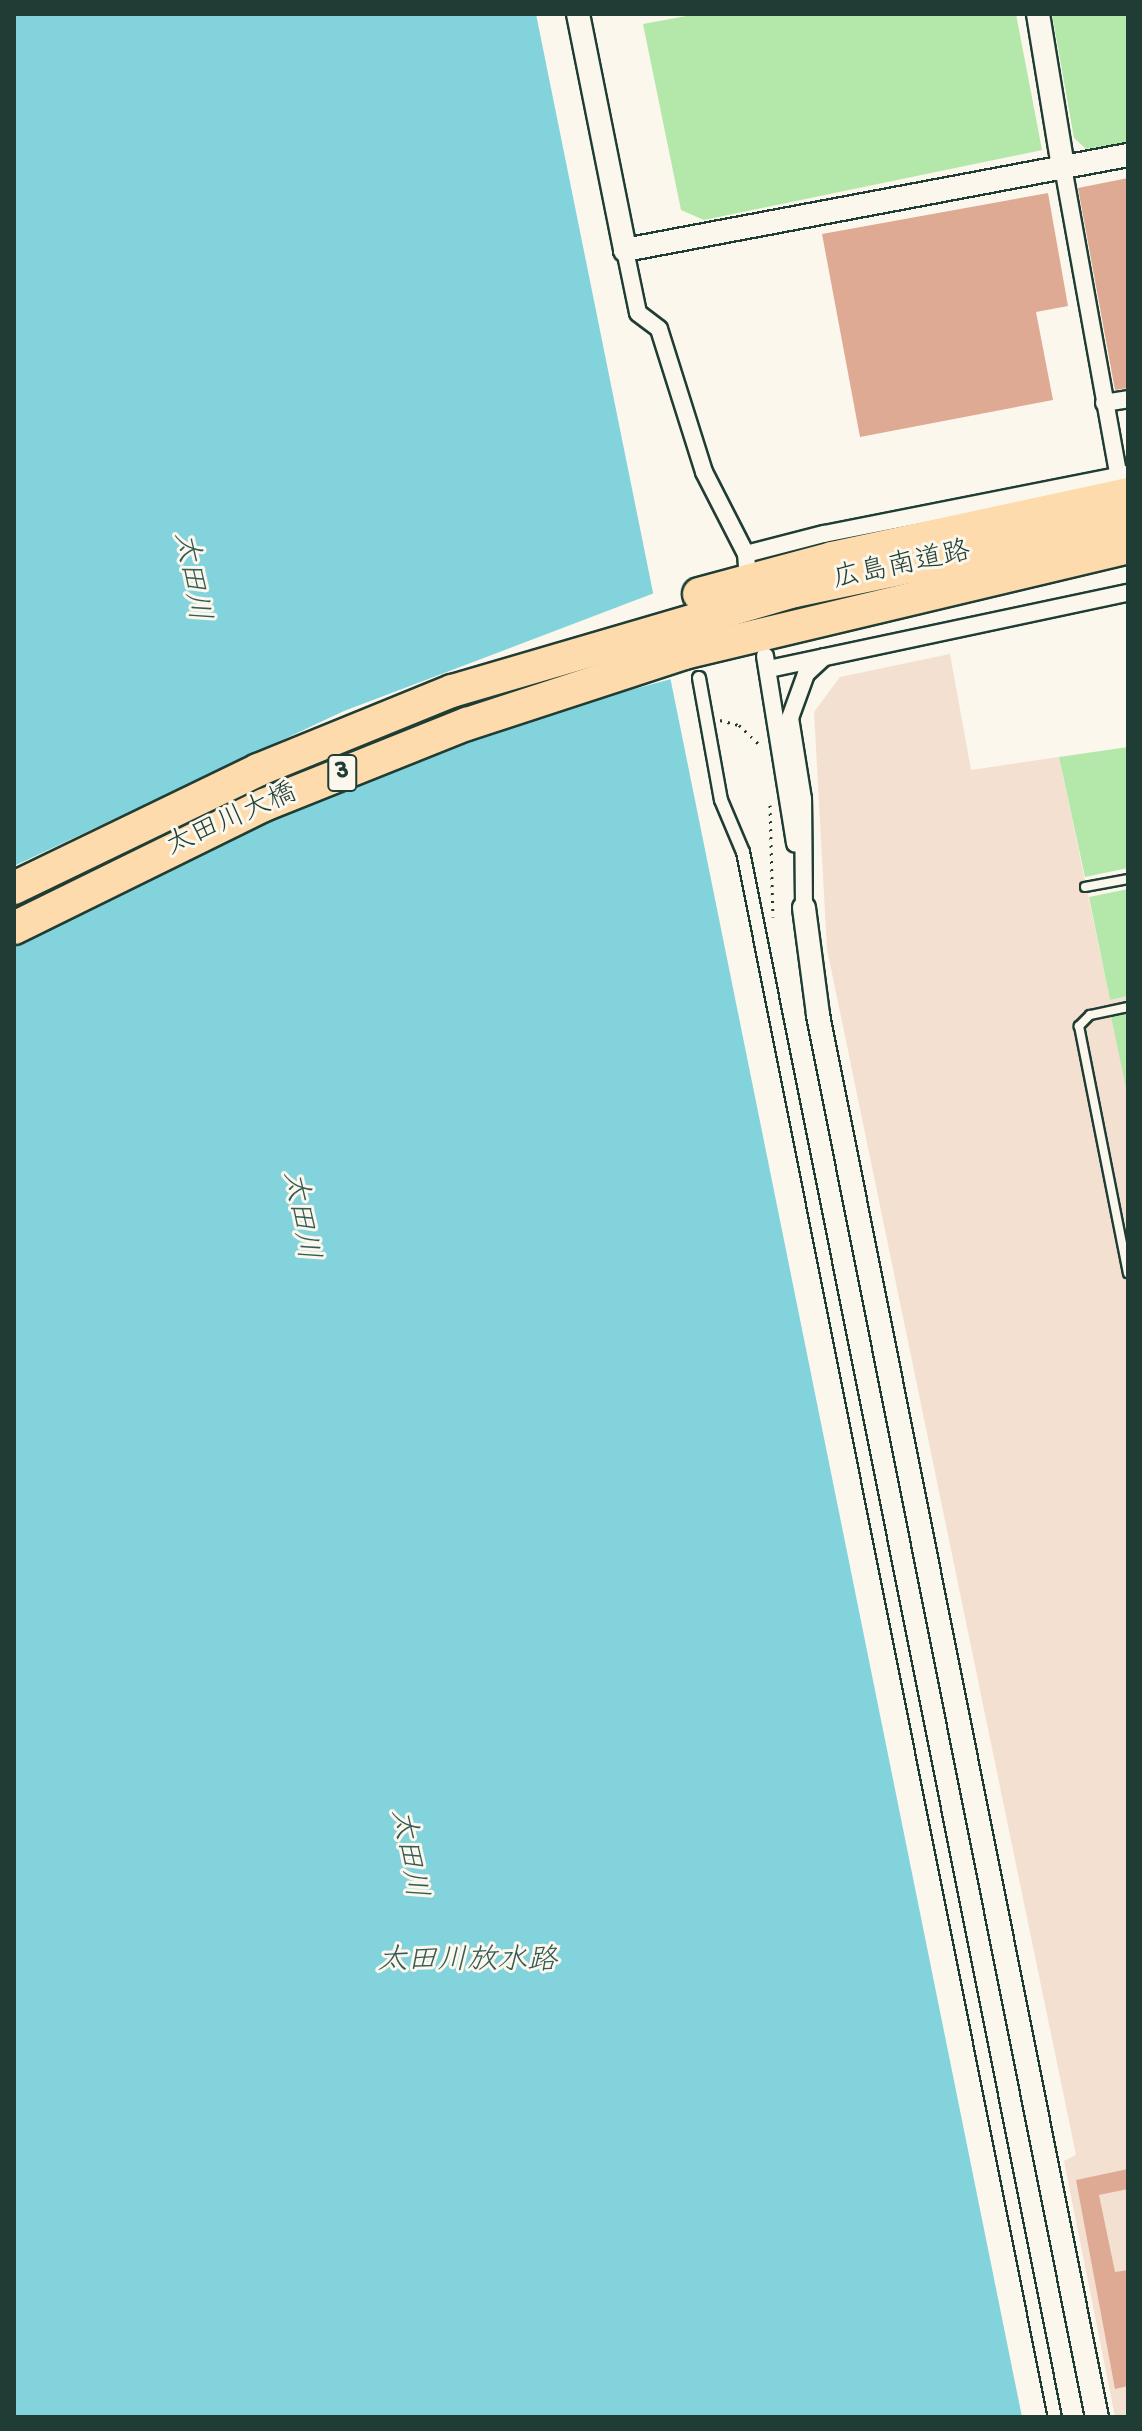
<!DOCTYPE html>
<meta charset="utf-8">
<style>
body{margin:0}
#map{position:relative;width:1142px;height:2431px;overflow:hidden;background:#fbf7ec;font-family:"Gochi Hand","Klee One",sans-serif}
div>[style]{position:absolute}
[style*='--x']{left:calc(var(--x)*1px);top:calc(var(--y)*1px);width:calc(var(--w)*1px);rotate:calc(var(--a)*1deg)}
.built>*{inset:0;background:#f3e0d1}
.green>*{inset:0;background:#b4e8aa}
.water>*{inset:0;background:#83d3dd}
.pier>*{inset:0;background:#fbf7ec}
.building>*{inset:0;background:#dfaa93}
.path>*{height:3px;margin-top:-1.5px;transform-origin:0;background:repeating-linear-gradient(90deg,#1f3d34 0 2px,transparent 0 8px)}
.roads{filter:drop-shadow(2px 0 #1f3d34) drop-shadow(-2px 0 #1f3d34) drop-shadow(0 2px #1f3d34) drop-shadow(0 -2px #1f3d34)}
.service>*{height:8px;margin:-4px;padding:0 4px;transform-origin:4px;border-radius:4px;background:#fbf7ec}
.pedestrian>*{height:12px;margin:-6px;padding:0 6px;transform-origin:6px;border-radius:6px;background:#fbf7ec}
.minor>*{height:16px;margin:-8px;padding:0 8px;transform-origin:8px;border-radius:8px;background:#fbf7ec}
.tertiary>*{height:22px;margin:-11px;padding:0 11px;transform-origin:11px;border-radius:11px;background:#fbf7ec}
.motorway>*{height:32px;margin:-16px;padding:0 16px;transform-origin:16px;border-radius:16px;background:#fedbac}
span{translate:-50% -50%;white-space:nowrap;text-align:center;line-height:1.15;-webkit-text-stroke:6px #fbf7ec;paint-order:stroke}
.shield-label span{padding:2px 6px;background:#fbf7ec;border:2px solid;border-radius:6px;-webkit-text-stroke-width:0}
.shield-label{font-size:26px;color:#1f3d34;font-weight:700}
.street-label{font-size:28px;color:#1f3d34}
.water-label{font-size:30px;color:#335b56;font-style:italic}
.frame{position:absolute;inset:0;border:16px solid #1f3d34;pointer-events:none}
</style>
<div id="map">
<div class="built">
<div style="clip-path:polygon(950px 654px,971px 770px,1059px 757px,1110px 1000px,1128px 996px,1128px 2417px,1115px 2417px,1064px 2161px,1076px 2155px,827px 949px,814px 712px,840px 677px)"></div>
</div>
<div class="green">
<div style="clip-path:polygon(697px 14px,1016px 14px,1042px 150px,704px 220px,681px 210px,643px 24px)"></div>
<div style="clip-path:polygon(1052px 14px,1128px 14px,1128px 143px,1086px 149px,1074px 138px)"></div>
<div style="clip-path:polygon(1128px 747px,1128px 868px,1085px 877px,1059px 757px)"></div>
<div style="clip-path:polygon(1128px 889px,1128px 996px,1110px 1000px,1089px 897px)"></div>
<div style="clip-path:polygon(1128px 1012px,1128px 1098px,1111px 1016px)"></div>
</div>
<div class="water">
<div style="clip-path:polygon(14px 14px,536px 14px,1022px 2417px,14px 2417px)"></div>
</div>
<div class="pier">
<div style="clip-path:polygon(657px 592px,675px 678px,466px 734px,302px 796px,14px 937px,14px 866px,344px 711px)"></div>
</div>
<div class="building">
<div style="clip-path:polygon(1128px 178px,1128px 388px,1115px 390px,1078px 188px)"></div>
<div style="clip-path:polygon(1048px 193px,1068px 306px,1036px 312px,1053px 400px,860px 437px,822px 234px)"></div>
<div style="clip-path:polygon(1128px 2169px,1128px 2189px,1099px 2195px,1115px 2272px,1128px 2270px,1128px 2386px,1115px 2389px,1076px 2180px)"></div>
</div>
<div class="path">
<div style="--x:720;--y:720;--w:20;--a:15"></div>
<div style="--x:739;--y:725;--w:28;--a:44"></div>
<div style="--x:770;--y:805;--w:112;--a:88.5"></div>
</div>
<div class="roads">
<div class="service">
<div style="--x:1085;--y:887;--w:44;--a:-10.5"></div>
<div style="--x:1128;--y:1007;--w:39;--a:168"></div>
<div style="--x:1090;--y:1015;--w:16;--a:135"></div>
<div style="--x:1079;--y:1026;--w:252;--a:78.8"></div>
</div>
<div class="pedestrian">
<div style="--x:699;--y:678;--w:124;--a:79.8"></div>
<div style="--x:721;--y:800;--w:56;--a:67.1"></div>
<div style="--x:743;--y:852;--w:1596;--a:78.73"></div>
</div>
<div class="minor">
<div style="--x:1063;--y:167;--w:315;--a:79.8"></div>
<div style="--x:625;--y:250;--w:64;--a:78.3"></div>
<div style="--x:638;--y:313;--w:26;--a:37"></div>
<div style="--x:659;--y:329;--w:150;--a:72.5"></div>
<div style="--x:704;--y:472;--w:92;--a:62.9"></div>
<div style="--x:1104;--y:403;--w:24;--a:-9"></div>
<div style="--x:747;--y:567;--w:13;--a:-94"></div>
<div style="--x:746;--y:554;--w:81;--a:-14.4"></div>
<div style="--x:824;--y:534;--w:310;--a:-11.2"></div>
<div style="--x:765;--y:656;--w:190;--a:80.9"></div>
<div style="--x:769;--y:669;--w:367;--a:-12"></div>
<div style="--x:804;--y:908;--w:109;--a:-90.5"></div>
<div style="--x:803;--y:799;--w:82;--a:-99.1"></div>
<div style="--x:790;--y:718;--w:47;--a:-70"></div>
<div style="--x:806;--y:674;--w:25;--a:-43"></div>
</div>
<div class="tertiary">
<div style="--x:578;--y:14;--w:241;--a:78.7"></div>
<div style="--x:625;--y:250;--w:512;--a:-10.7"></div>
<div style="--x:1038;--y:14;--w:155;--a:80.7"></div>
<div style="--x:804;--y:908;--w:108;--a:82.5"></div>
<div style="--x:818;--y:1015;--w:1429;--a:78.75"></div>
</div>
<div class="motorway">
<div style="--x:699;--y:594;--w:138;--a:-15.1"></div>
<div style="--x:832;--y:558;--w:303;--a:-12.2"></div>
<div style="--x:14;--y:888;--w:271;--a:-25.8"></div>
<div style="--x:258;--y:770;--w:209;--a:-22.2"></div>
<div style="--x:452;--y:691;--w:357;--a:-16.3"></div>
<div style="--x:795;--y:591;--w:340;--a:-11.9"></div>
<div style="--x:14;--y:928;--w:279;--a:-26.2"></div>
<div style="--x:264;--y:805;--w:219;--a:-21.8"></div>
<div style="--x:467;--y:724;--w:228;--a:-18.1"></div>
<div style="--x:684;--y:653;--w:456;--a:-13.4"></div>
</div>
</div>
<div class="shield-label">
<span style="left:342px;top:773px">3</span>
</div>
<div class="street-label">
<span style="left:902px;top:567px;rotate:-12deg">広島南道路</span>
<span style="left:232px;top:821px;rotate:-24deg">太田川大橋</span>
</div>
<div class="water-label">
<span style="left:189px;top:577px;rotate:80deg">太田川</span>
<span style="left:298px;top:1216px;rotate:80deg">太田川</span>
<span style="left:406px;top:1854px;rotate:80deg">太田川</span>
<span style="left:467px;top:1963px">太田川放水路</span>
</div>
<div class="frame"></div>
</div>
